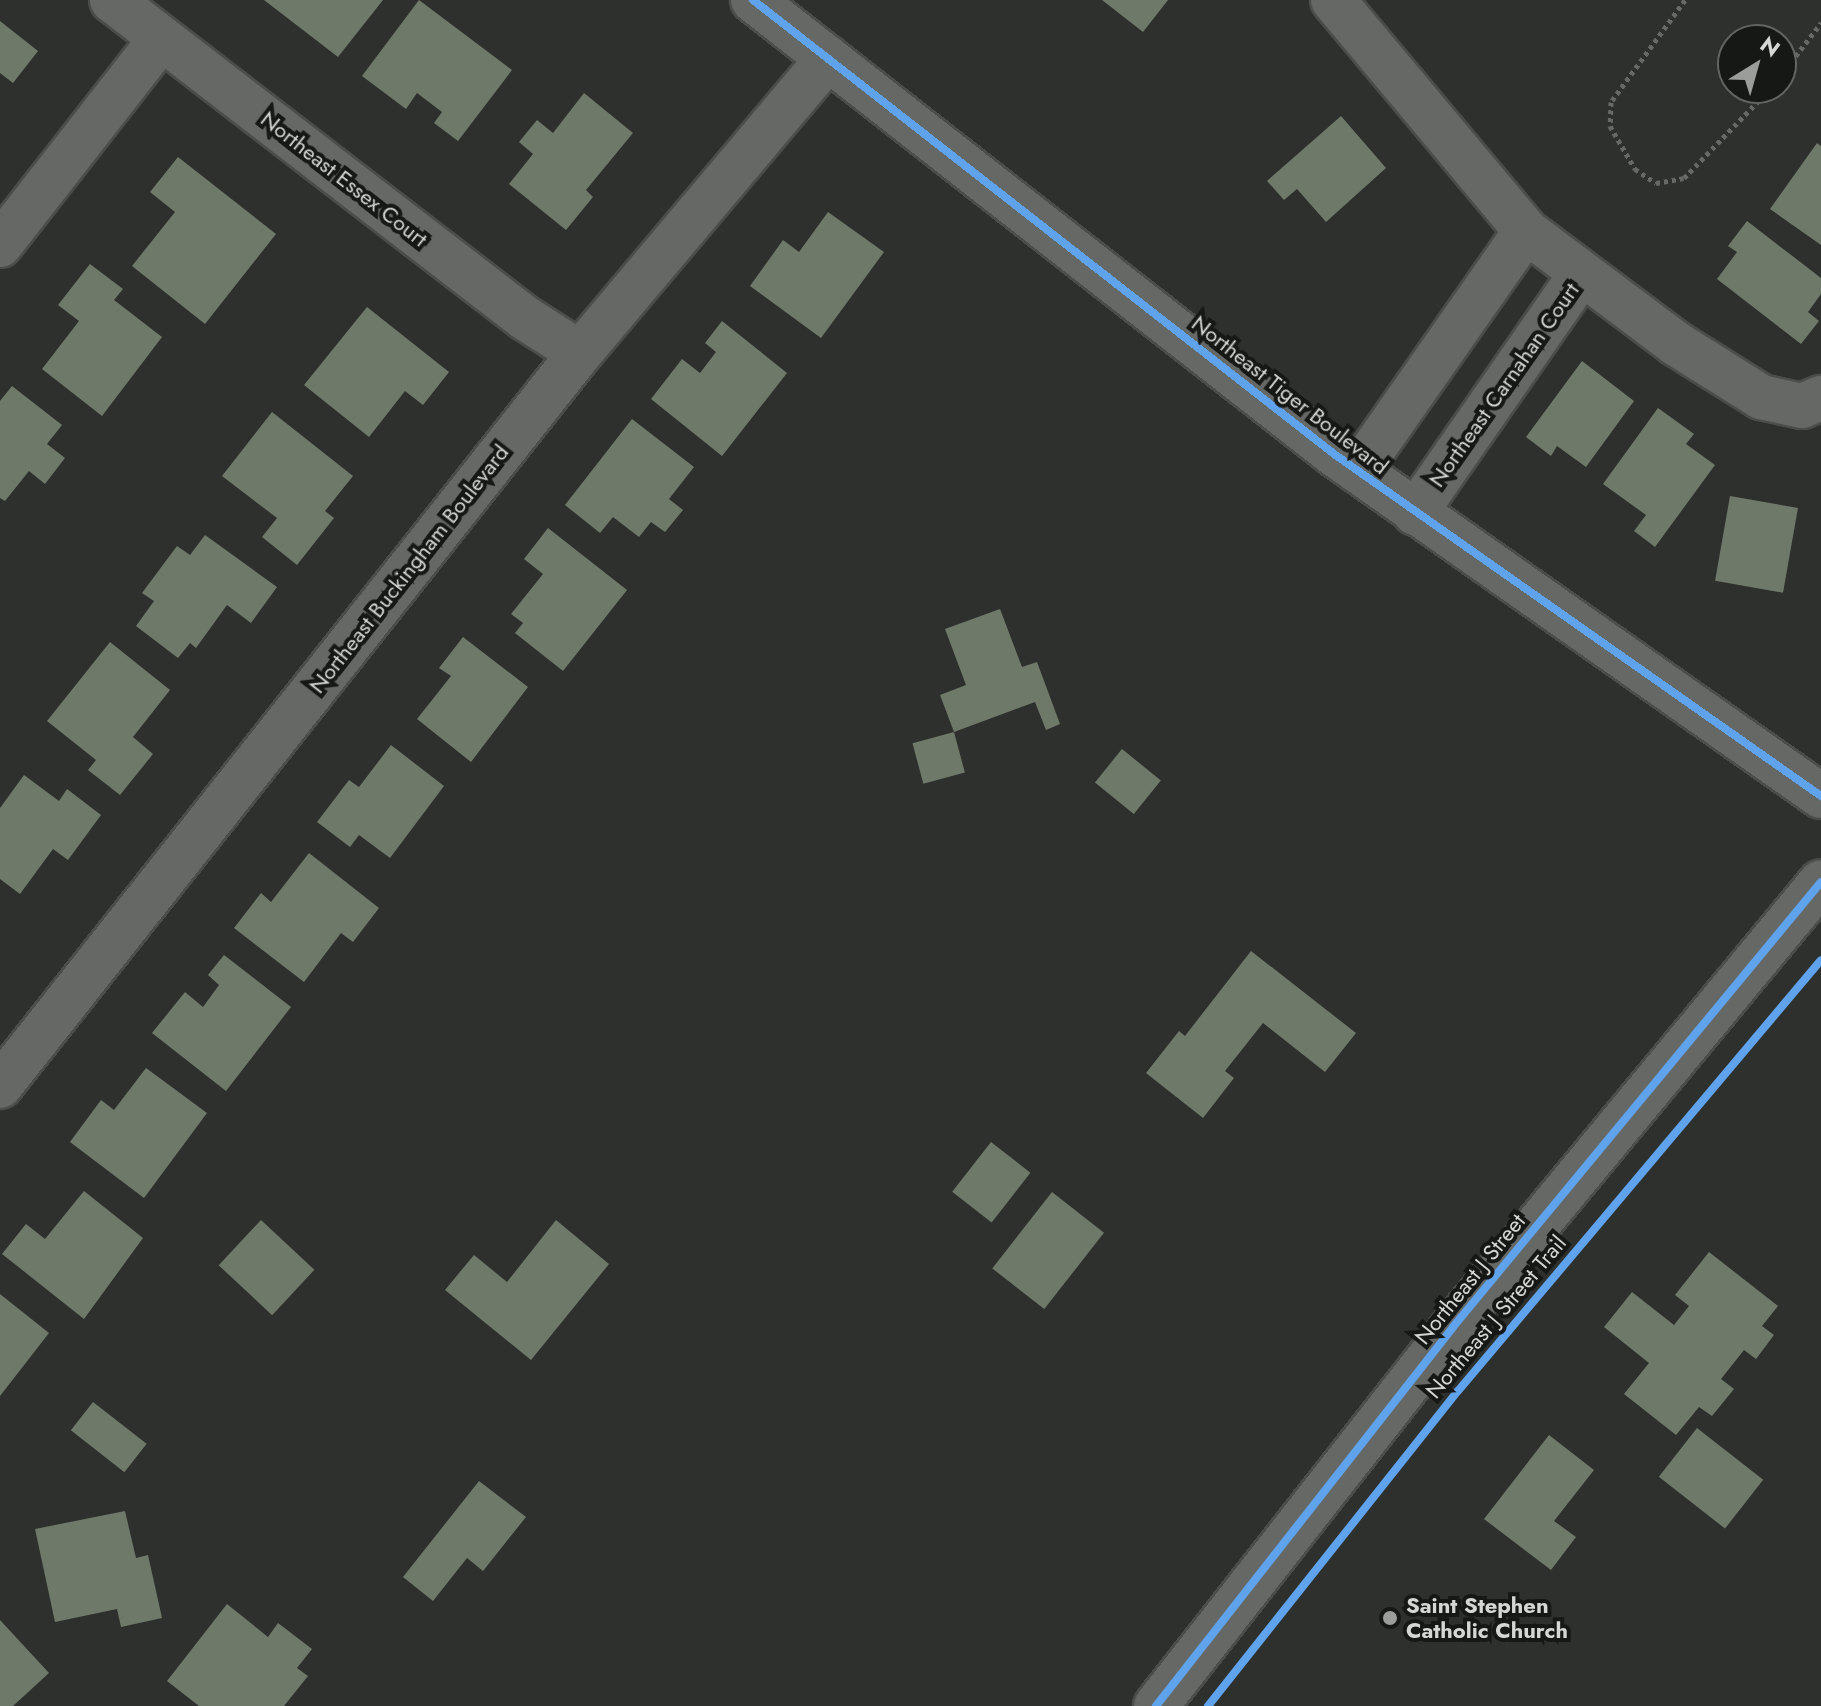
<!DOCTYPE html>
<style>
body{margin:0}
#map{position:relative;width:1821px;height:1706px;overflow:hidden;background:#2e302d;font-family:Jost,sans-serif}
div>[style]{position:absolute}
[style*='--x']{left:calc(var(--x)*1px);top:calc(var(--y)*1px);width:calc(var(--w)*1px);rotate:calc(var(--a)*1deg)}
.building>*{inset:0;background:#6f796a;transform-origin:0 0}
.path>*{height:5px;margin-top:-2.5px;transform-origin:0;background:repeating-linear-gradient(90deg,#676867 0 4px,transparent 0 8px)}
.roads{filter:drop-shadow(2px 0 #4c4d4b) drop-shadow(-2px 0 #4c4d4b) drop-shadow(0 2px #4c4d4b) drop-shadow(0 -2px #4c4d4b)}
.minor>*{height:44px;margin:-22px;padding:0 22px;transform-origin:22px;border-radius:22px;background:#666866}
.cycleway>*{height:8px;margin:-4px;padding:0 4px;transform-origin:4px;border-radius:4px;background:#60a3ed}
.dots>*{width:22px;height:22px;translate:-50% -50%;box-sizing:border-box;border:4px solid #161816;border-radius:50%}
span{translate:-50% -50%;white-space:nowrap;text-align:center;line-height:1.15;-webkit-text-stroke:8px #161816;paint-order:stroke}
.street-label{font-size:22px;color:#d4d7d3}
.poi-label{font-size:22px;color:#d4d7d3;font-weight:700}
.left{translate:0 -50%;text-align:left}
.north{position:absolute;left:1717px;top:24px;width:80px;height:80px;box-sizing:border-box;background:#161816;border:2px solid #626462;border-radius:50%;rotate:37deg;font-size:22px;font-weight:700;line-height:32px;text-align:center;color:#d4d7d3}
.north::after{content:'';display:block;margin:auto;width:28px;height:36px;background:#9a9d99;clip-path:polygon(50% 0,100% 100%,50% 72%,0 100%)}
</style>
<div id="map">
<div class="building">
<div style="clip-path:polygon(264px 0,383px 0,338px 57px)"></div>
<div style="clip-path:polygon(419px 0,512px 70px,458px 141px,434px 123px,442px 112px,417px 93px,406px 109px,362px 76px)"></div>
<div style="clip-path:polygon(1102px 0,1168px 0,1143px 32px)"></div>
<div style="clip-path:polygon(0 21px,38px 51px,13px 83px,0 73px)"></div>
<div style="clip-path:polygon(584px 93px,633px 133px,586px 190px,593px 197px,566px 230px,509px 184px,533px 154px,519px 142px,537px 120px,553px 133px)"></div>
<div style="clip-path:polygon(1341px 116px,1386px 168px,1326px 222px,1297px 189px,1284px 200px,1267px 181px)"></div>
<div style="clip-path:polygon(1817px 143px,1821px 146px,1821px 245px,1770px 209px)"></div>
<div style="clip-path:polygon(178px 157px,276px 234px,205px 324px,132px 266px,175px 212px,150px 192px)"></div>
<div style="clip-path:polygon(828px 212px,884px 252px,821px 338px,750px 286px,783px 240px,799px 252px)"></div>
<div style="clip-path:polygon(1747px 221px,1821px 278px,1821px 294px,1808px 312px,1819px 321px,1801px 344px,1717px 279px,1737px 252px,1728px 246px)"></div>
<div style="clip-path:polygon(90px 264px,123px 289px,114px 300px,162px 337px,102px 416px,42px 369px,79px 321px,58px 305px)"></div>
<div style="clip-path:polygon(367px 307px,449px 372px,423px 405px,405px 391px,369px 437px,304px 385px)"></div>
<div style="clip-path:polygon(722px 321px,787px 373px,722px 456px,651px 399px,682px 359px,700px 373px,716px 352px,705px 343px)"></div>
<div style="clip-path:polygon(1582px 361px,1634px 401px,1586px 467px,1557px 446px,1551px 456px,1526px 437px)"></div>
<div style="clip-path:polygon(12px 386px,62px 425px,47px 444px,65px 458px,45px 484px,29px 471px,5px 501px,0 498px,0 401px)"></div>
<div style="clip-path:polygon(1658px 408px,1694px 434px,1686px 444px,1715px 465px,1655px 547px,1634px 531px,1646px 515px,1603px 484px)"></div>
<div style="clip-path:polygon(272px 412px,353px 476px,325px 511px,334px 518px,297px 565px,262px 537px,277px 518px,222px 476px)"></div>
<div style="clip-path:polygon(632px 419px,694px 467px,669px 499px,683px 510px,665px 532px,651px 522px,639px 537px,613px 517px,600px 533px,565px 505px)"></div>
<div style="left:1730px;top:496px;width:69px;height:86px;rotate:10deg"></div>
<div style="clip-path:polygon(548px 528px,627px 590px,563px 671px,515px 633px,523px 623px,511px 614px,543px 574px,524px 559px)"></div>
<div style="clip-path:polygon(205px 535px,277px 587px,251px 623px,227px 605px,196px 648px,190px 643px,178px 658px,136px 626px,154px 601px,142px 593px,177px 546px,190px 555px)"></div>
<div style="clip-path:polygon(1000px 609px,1022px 667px,1037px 662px,1060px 724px,1046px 730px,1035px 702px,954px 732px,940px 695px,966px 685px,945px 629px)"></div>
<div style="clip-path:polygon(463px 637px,528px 687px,471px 762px,417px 719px,451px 676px,439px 668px)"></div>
<div style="clip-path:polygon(110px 642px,170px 690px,133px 737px,153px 754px,120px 795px,88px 770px,96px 760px,47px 721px)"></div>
<div style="left:954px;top:732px;width:42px;height:43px;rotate:75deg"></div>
<div style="clip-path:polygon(391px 745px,444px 786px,390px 858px,359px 835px,350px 847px,317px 822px,349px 780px,359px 787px)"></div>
<div style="left:1122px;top:749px;width:50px;height:43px;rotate:39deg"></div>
<div style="clip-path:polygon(24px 775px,59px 801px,67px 789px,101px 815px,68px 860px,53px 849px,20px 894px,0 879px,0 808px)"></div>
<div style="clip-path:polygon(309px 853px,379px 908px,353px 942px,341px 933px,304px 982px,234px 928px,261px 893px,271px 902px)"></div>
<div style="clip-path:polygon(1251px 951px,1356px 1033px,1325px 1072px,1263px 1023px,1225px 1071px,1234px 1078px,1203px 1118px,1146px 1073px,1179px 1031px,1185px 1036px)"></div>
<div style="clip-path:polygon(224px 955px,291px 1007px,226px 1091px,152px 1033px,185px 992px,203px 1007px,219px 985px,208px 975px)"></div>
<div style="clip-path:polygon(146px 1068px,207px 1113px,144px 1198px,70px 1142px,101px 1100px,114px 1110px)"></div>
<div style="left:991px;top:1142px;width:50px;height:63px;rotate:38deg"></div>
<div style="clip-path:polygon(84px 1191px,143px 1238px,84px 1319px,2px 1254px,26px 1224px,45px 1239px)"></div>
<div style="left:1052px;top:1192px;width:66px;height:97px;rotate:38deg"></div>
<div style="left:261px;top:1220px;width:73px;height:62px;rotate:43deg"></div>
<div style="clip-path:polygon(556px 1220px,609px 1264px,531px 1360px,445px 1290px,474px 1255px,507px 1282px)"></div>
<div style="clip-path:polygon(1709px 1252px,1778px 1306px,1762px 1326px,1774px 1335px,1756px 1359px,1744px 1350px,1721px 1379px,1734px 1389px,1712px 1416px,1699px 1407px,1676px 1435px,1624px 1394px,1649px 1363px,1604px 1327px,1632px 1292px,1674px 1325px,1689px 1306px,1675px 1295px)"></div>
<div style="clip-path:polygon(0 1294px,49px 1333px,0 1396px)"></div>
<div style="left:93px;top:1402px;width:68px;height:36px;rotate:38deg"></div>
<div style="left:1697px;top:1428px;width:84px;height:62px;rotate:38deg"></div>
<div style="clip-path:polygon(1549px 1435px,1594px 1470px,1554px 1521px,1576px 1537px,1551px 1570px,1484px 1519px)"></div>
<div style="clip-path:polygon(479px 1481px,526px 1517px,483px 1571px,467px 1558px,433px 1601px,403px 1577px)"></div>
<div style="clip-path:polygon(125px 1511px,136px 1558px,148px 1555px,162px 1618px,121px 1627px,117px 1609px,55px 1622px,35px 1529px)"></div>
<div style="clip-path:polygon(227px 1604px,268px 1637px,278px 1623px,312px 1649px,297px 1668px,308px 1676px,284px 1706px,199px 1706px,167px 1681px)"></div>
<div style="clip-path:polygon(0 1620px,49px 1673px,13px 1706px,0 1706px)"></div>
</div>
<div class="path">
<div style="--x:1685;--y:0;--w:126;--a:126"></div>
<div style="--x:1611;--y:102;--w:24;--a:92"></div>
<div style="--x:1610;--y:126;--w:50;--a:59.8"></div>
<div style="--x:1635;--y:169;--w:25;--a:34"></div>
<div style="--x:1656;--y:183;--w:28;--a:-10"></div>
<div style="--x:1684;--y:178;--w:125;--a:-46"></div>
<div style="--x:1781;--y:75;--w:66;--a:-52.4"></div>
</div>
<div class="roads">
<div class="minor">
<div style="--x:112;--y:0;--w:521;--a:37.6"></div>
<div style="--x:525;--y:318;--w:65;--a:32.5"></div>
<div style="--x:753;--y:0;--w:737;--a:38"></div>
<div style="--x:1334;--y:454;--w:595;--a:35.08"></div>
<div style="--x:1333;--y:0;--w:301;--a:50.1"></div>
<div style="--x:1526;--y:231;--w:186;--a:36.9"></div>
<div style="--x:1675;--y:343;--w:102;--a:32.1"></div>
<div style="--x:1761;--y:397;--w:42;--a:12.4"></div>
<div style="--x:1802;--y:406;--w:21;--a:-23"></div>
<div style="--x:0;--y:245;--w:261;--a:-52"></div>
<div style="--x:1358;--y:471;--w:293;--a:-55"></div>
<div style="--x:1415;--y:513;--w:291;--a:-55.2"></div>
<div style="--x:0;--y:1086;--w:935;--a:-51.65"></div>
<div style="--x:580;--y:353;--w:385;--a:-49.9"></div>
<div style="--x:1156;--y:1706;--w:482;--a:-51.9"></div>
<div style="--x:1453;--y:1327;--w:577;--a:-50.41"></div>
</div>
</div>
<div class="cycleway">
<div style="--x:753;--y:0;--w:737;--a:38"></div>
<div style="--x:1334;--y:454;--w:595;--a:35.08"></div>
<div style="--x:1156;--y:1706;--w:482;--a:-51.9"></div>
<div style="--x:1453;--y:1327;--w:577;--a:-50.41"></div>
<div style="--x:1208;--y:1706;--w:402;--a:-51.6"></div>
<div style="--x:1458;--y:1391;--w:563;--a:-49.89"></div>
</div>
<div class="dots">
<div style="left:1390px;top:1618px;background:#9a9d99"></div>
</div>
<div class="street-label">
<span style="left:344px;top:179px;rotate:38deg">Northeast Essex Court</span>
<span style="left:1504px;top:385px;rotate:-55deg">Northeast Carnahan Court</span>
<span style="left:1290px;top:395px;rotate:38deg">Northeast Tiger Boulevard</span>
<span style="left:409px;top:569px;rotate:-52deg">Northeast Buckingham Boulevard</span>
<span style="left:1470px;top:1279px;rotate:-51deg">Northeast J Street</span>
<span style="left:1496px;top:1317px;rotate:-50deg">Northeast J Street Trail</span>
</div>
<div class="poi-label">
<span class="left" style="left:1406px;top:1618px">Saint Stephen<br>Catholic Church</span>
</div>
<div class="north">N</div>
</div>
